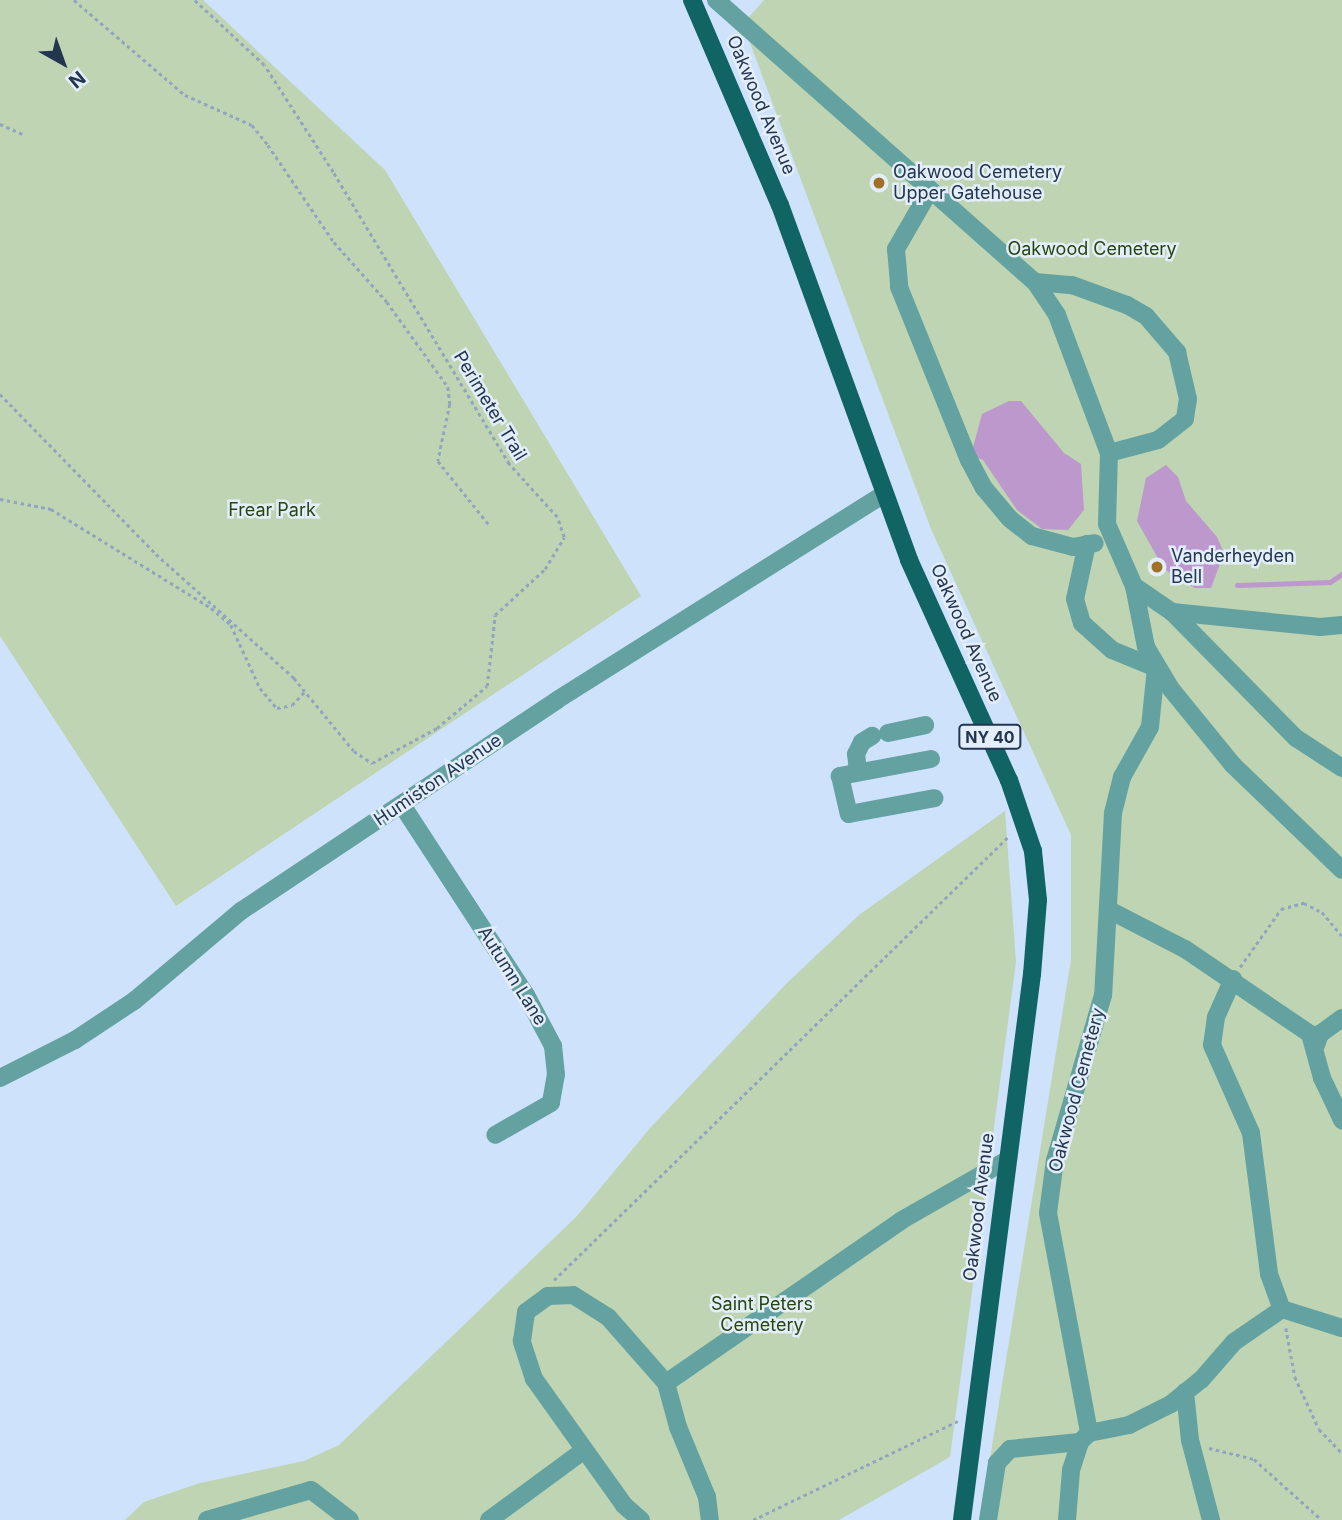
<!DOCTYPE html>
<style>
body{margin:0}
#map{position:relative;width:1342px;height:1520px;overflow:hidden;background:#cee2fb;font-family:Inter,sans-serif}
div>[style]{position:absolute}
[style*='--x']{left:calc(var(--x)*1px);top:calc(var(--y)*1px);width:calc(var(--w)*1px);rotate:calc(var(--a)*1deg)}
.green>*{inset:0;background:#bed4b2}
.water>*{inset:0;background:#bc98cd}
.stream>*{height:4.5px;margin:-2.25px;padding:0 2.25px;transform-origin:2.25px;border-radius:2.25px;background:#bc98cd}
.path>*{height:2.5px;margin-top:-1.25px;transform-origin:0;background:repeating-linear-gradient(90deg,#91a5be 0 3.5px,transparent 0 7px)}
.minor>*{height:18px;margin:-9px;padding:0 9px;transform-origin:9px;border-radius:9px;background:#63a2a1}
.major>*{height:18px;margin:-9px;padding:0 9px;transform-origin:9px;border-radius:9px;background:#116464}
.dots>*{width:19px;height:19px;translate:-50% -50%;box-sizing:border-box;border:4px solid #e4eefb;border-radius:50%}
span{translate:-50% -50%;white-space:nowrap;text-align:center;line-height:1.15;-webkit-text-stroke:5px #e4eefb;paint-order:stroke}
.shield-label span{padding:2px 5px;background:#e4eefb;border:2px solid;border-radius:5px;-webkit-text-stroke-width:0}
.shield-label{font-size:16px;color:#22364f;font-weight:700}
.street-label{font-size:18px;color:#22364f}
.poi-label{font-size:18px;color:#22364f}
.left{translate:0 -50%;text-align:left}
.park-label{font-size:18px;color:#26460e}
.north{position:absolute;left:28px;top:28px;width:70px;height:70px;-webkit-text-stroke:5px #e4eefb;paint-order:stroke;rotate:140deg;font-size:19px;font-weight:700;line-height:28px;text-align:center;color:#22364f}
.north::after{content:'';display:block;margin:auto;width:24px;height:32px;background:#22364f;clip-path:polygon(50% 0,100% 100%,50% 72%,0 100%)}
</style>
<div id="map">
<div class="green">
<div style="clip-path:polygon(0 0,203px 0,385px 170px,641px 596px,176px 906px,0 636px)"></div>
<div style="clip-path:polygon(764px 0,1342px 0,1342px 1520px,980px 1520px,1071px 960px,1071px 835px,931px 529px,743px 24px)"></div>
<div style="clip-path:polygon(1005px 811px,1016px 962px,950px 1457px,839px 1520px,125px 1520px,144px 1502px,200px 1483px,304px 1461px,339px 1445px,577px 1216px,651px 1127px,786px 984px,859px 915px)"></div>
</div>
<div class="water">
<div style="clip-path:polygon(1009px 401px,1021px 401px,1064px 453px,1081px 464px,1084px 510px,1068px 530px,1042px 529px,1017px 510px,983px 460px,975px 457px,972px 451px,982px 414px)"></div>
<div style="clip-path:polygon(1166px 465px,1178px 477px,1186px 501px,1217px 537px,1224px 553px,1211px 588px,1195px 588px,1164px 569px,1137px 521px,1146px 478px)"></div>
</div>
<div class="stream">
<div style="--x:1237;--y:585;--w:93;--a:-1.8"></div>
<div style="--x:1330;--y:582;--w:14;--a:-34"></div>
</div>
<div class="path">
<div style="--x:74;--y:0;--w:146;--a:40.6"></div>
<div style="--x:185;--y:95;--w:73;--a:24.1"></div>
<div style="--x:252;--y:125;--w:26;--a:51"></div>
<div style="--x:268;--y:145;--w:117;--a:55.8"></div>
<div style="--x:334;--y:242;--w:80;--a:48.5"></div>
<div style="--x:387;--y:302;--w:105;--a:54.3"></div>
<div style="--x:448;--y:387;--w:17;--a:83"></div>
<div style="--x:450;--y:404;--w:58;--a:101.9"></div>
<div style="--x:438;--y:461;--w:83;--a:51.3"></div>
<div style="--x:0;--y:124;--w:27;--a:24"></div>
<div style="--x:0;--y:394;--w:223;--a:45.7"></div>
<div style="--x:156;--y:554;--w:186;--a:41.9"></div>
<div style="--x:294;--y:678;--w:94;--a:50.6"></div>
<div style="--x:354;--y:751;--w:22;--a:34"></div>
<div style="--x:372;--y:763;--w:74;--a:-28.3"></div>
<div style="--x:437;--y:728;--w:65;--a:-40"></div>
<div style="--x:487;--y:686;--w:71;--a:-83.6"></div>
<div style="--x:495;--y:615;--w:68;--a:-42.6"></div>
<div style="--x:545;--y:569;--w:37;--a:-59"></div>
<div style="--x:564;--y:537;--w:21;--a:-109"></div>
<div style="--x:557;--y:517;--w:72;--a:-132.2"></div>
<div style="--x:509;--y:464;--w:341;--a:-121.1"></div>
<div style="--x:333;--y:172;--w:127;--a:-122.8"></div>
<div style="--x:264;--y:65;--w:96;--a:-137.1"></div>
<div style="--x:0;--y:499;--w:52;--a:11.1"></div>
<div style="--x:51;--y:509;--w:188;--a:31.7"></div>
<div style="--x:211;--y:608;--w:26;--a:40"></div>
<div style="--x:231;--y:625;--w:69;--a:65.3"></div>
<div style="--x:260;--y:688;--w:26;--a:50"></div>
<div style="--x:277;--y:708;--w:15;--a:-11"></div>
<div style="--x:292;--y:705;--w:19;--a:-47"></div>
<div style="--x:1240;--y:967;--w:71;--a:-54.7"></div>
<div style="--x:1281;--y:909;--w:24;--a:-15"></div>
<div style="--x:1304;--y:903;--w:20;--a:27"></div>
<div style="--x:1322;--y:912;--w:31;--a:50"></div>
<div style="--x:554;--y:1280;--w:637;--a:-44.3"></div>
<div style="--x:1286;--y:1328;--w:50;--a:79.6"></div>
<div style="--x:1295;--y:1377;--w:57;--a:65.2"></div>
<div style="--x:1319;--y:1429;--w:33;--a:46"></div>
<div style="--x:1209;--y:1448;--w:46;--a:13.7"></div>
<div style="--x:1254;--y:1459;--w:91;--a:41.9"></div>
<div style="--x:753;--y:1520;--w:228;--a:-25.8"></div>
</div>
<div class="minor">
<div style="--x:716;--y:0;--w:426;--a:41.5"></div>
<div style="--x:1035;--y:282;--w:37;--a:5"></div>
<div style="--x:1072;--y:285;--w:59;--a:20"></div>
<div style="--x:1127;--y:305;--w:22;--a:30"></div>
<div style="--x:1146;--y:316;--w:48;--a:49.3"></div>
<div style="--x:1177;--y:352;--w:48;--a:76.8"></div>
<div style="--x:1188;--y:399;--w:20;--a:99"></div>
<div style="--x:1185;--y:419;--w:34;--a:142"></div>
<div style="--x:1158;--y:440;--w:51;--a:165.1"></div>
<div style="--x:1109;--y:453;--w:71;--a:91.6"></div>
<div style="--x:1107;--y:524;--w:68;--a:66.5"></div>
<div style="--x:1134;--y:586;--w:46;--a:34.4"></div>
<div style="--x:1172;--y:612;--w:149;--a:5.8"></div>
<div style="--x:1320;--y:627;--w:22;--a:-5"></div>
<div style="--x:930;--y:190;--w:68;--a:120"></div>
<div style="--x:896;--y:249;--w:38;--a:85"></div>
<div style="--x:899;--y:287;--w:187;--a:68"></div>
<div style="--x:969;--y:460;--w:32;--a:62"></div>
<div style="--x:984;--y:488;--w:40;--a:50"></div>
<div style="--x:1010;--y:519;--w:28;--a:38"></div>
<div style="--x:1032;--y:536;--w:42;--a:15"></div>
<div style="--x:1073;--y:547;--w:22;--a:-10"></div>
<div style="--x:1035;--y:282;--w:40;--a:56"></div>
<div style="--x:1057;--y:315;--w:147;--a:69.4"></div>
<div style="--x:1087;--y:544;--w:56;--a:102.3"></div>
<div style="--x:1075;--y:599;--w:25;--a:74"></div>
<div style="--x:1082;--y:623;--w:40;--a:42"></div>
<div style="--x:1112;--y:650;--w:48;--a:22.2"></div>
<div style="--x:1156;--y:668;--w:59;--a:95.8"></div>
<div style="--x:1150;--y:727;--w:57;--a:119.2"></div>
<div style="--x:1122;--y:777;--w:37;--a:104"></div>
<div style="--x:1113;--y:813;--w:182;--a:93.1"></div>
<div style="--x:1103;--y:995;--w:172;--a:106.2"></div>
<div style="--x:1055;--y:1160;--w:53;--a:97.5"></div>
<div style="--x:1048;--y:1213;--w:224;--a:79.4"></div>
<div style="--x:1134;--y:586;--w:62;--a:78.9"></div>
<div style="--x:1146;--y:647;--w:49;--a:59.2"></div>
<div style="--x:1171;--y:689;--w:98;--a:50.8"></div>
<div style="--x:1233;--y:765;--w:151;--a:43.9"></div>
<div style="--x:1172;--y:612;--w:177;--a:45.5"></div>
<div style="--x:1296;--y:738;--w:55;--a:33.1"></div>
<div style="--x:888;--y:733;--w:38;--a:-12"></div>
<div style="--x:931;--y:759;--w:93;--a:169.4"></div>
<div style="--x:840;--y:776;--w:39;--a:77"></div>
<div style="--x:849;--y:814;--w:87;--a:-10.5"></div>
<div style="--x:858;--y:772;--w:18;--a:-96"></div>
<div style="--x:856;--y:754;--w:13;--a:-63"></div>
<div style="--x:862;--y:742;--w:12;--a:-31"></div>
<div style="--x:402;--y:805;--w:227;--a:56.9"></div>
<div style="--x:526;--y:995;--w:58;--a:62.1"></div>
<div style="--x:553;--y:1046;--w:28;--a:84"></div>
<div style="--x:556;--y:1074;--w:29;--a:100"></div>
<div style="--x:551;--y:1103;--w:64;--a:150.3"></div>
<div style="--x:1111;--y:911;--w:83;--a:27.2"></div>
<div style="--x:1185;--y:949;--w:151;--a:34.2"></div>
<div style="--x:1310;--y:1034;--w:46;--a:74.7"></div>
<div style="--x:1322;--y:1078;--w:47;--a:64.5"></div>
<div style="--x:1233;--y:979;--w:42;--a:114.1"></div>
<div style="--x:1216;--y:1017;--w:28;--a:98"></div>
<div style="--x:1212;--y:1045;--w:96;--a:66.1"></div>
<div style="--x:1251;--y:1133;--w:142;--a:82.7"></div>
<div style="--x:1269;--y:1274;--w:37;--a:70"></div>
<div style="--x:1316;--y:1045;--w:12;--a:-70"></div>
<div style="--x:1320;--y:1034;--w:27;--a:-36"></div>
<div style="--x:0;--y:1078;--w:84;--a:-26.9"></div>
<div style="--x:75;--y:1040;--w:71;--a:-33.5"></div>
<div style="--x:134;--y:1001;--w:140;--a:-40.1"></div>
<div style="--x:241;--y:911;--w:380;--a:-33.7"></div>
<div style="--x:557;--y:700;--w:386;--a:-32.2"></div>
<div style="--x:666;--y:1383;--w:287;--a:-34.6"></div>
<div style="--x:902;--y:1220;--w:121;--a:-29.7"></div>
<div style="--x:1185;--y:1392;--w:48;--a:84.1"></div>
<div style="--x:1190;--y:1440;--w:83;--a:75.3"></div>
<div style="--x:207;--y:1520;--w:108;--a:-16.1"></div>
<div style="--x:311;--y:1490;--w:49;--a:37.6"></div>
<div style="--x:489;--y:1520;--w:117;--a:-36.3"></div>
<div style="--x:641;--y:1520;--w:23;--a:-139"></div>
<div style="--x:624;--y:1505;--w:155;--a:-125.5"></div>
<div style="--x:534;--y:1379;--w:40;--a:-108"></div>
<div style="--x:522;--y:1341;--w:29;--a:-82"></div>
<div style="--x:526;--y:1312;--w:27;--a:-36"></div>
<div style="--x:548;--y:1296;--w:25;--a:-2"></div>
<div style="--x:573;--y:1295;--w:41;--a:32.2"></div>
<div style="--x:608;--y:1317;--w:88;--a:48.7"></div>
<div style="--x:666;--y:1383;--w:46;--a:74.7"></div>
<div style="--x:678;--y:1427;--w:76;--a:67.5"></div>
<div style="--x:707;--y:1497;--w:23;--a:83"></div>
<div style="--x:988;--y:1520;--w:58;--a:-81"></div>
<div style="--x:997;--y:1463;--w:19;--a:-47"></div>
<div style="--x:1010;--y:1449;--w:70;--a:-5.7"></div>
<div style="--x:1067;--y:1520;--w:50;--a:-85.4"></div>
<div style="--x:1071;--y:1470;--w:29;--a:-72"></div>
<div style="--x:1080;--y:1442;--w:13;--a:-45"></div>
<div style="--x:1089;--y:1433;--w:41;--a:-11.3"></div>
<div style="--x:1129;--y:1425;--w:47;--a:-26.6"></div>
<div style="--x:1171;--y:1404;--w:38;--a:-39"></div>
<div style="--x:1201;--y:1380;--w:50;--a:-49"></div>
<div style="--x:1234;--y:1342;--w:58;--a:-34.5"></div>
<div style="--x:1282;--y:1309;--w:63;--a:17.6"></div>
</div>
<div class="major">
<div style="--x:692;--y:0;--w:223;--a:66.8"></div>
<div style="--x:780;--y:205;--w:378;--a:70"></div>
<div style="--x:909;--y:560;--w:242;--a:65.6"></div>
<div style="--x:1009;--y:780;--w:75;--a:71.3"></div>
<div style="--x:1033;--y:851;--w:49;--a:84.2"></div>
<div style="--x:1038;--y:900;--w:74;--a:94.6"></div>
<div style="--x:1032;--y:974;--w:550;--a:97.31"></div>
</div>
<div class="dots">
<div style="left:879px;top:183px;background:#a17125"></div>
<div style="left:1157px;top:567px;background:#a17125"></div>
</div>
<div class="shield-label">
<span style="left:990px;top:737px">NY 40</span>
</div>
<div class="street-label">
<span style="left:761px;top:105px;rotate:67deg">Oakwood Avenue</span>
<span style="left:490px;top:406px;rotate:59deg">Perimeter Trail</span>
<span style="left:966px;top:633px;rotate:66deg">Oakwood Avenue</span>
<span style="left:438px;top:780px;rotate:-34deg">Humiston Avenue</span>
<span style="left:512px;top:976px;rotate:58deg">Autumn Lane</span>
<span style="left:1077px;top:1090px;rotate:-75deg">Oakwood Cemetery</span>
<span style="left:979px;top:1207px;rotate:-83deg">Oakwood Avenue</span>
</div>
<div class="poi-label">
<span class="left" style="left:893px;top:183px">Oakwood Cemetery<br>Upper Gatehouse</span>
<span class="left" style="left:1171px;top:567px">Vanderheyden<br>Bell</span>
</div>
<div class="park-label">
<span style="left:1092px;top:249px">Oakwood Cemetery</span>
<span style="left:272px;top:510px">Frear Park</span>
<span style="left:762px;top:1315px">Saint Peters<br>Cemetery</span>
</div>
<div class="north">N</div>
</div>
